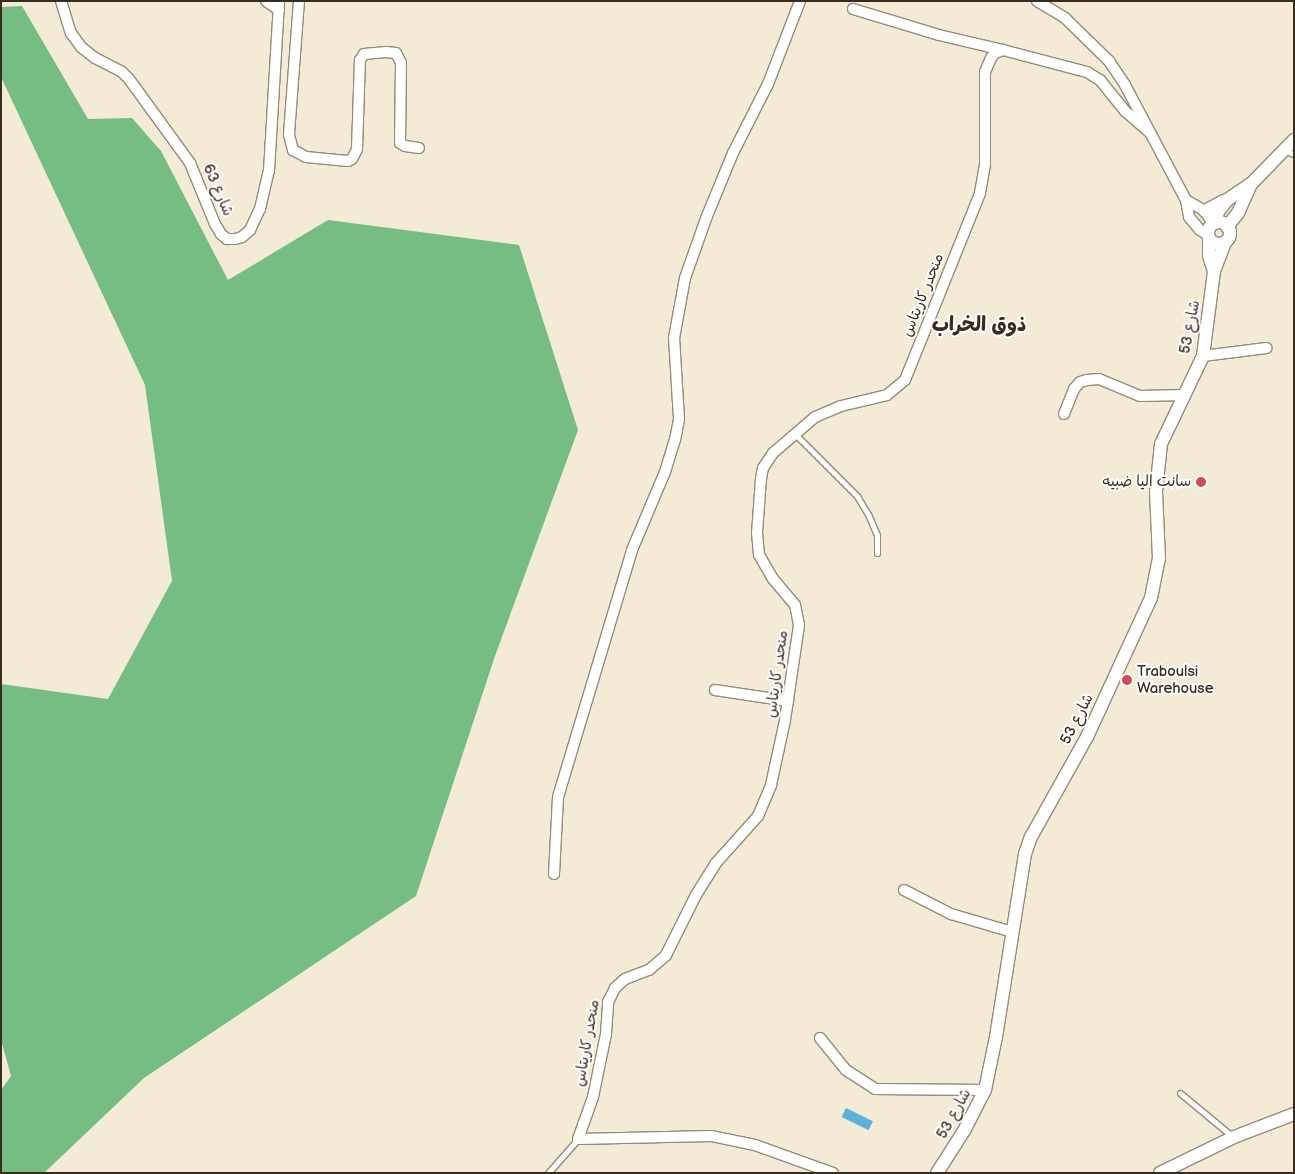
<!DOCTYPE html>
<meta charset="utf-8">
<style>
body{margin:0}
#map{position:relative;width:1295px;height:1174px;overflow:hidden;background:#f3ebd6;font-family:"Balsamiq Sans","Playpen Sans Arabic",sans-serif}
div>[style]{position:absolute}
[style*='--x']{left:calc(var(--x)*1px);top:calc(var(--y)*1px);width:calc(var(--w)*1px);rotate:calc(var(--a)*1deg)}
.forest>*{inset:0;background:#75bd83}
.water>*{inset:0;background:#5ab2d7;transform-origin:0 0}
.roads{filter:drop-shadow(1px 0 #978a7a) drop-shadow(-1px 0 #978a7a) drop-shadow(0 1px #978a7a) drop-shadow(0 -1px #978a7a)}
.service>*{height:5px;margin:-2.5px;padding:0 2.5px;transform-origin:2.5px;border-radius:2.5px;background:#fff}
.minor>*{height:10px;margin:-5px;padding:0 5px;transform-origin:5px;border-radius:5px;background:#fff}
.tertiary>*{height:12px;margin:-6px;padding:0 6px;transform-origin:6px;border-radius:6px;background:#fff}
.tertiary>.ring{margin:-6px;padding:0;box-sizing:content-box;background:none;border:12px solid #fff;border-radius:50%}
.dots>*{width:14px;height:14px;translate:-50% -50%;box-sizing:border-box;border:2px solid #fff;border-radius:50%}
span{translate:-50% -50%;white-space:nowrap;text-align:center;line-height:1.15;-webkit-text-stroke:4px #fff;paint-order:stroke}
.street-label{font-size:15px;color:#3b2a1e}
.poi-label{font-size:15px;color:#3b2a1e}
.right{translate:-100% -50%;text-align:right}
.left{translate:0 -50%;text-align:left}
.district-label{font-size:20px;color:#3b2a1e;font-weight:700}
.frame{position:absolute;inset:0;border:2px solid #3b2a1e;pointer-events:none}
</style>
<div id="map">
<div class="forest">
<div style="clip-path:polygon(22px 6px,88px 119px,132px 118px,161px 151px,228px 280px,328px 220px,519px 245px,578px 430px,495px 656px,416px 896px,144px 1078px,44px 1173px,1px 1173px,1px 1090px,11px 1076px,1px 1040px,1px 684px,108px 699px,172px 581px,145px 385px,1px 77px,1px 7px)"></div>
</div>
<div class="water">
<div style="left:846px;top:1108px;width:30px;height:10px;rotate:26deg"></div>
</div>
<div class="roads">
<div class="service">
<div style="--x:1284;--y:150;--w:11;--a:22"></div>
<div style="--x:795;--y:434;--w:88;--a:45"></div>
<div style="--x:857;--y:496;--w:21;--a:59"></div>
<div style="--x:868;--y:514;--w:23;--a:67"></div>
<div style="--x:877;--y:535;--w:18;--a:90"></div>
<div style="--x:1180;--y:1093;--w:67;--a:39.6"></div>
<div style="--x:548;--y:1173;--w:45;--a:-48.6"></div>
</div>
<div class="minor">
<div style="--x:61;--y:1;--w:34;--a:73"></div>
<div style="--x:71;--y:33;--w:17;--a:54"></div>
<div style="--x:81;--y:47;--w:18;--a:38"></div>
<div style="--x:95;--y:58;--w:30;--a:27"></div>
<div style="--x:122;--y:72;--w:10;--a:45"></div>
<div style="--x:129;--y:79;--w:104;--a:54"></div>
<div style="--x:190;--y:163;--w:66;--a:67.7"></div>
<div style="--x:215;--y:224;--w:12;--a:59"></div>
<div style="--x:221;--y:234;--w:8;--a:40"></div>
<div style="--x:227;--y:239;--w:8;--a:0"></div>
<div style="--x:235;--y:239;--w:7;--a:-16"></div>
<div style="--x:242;--y:237;--w:11;--a:-41"></div>
<div style="--x:250;--y:230;--w:23;--a:-65"></div>
<div style="--x:260;--y:209;--w:39;--a:-77"></div>
<div style="--x:269;--y:171;--w:170;--a:-86.6"></div>
<div style="--x:266;--y:1;--w:16;--a:35"></div>
<div style="--x:299;--y:1;--w:134;--a:94.3"></div>
<div style="--x:289;--y:135;--w:16;--a:75"></div>
<div style="--x:293;--y:150;--w:15;--a:28"></div>
<div style="--x:306;--y:157;--w:42;--a:5.4"></div>
<div style="--x:348;--y:161;--w:4;--a:-27"></div>
<div style="--x:352;--y:159;--w:11;--a:-63"></div>
<div style="--x:357;--y:149;--w:89;--a:-88.1"></div>
<div style="--x:360;--y:60;--w:7;--a:-56"></div>
<div style="--x:364;--y:54;--w:22;--a:-5"></div>
<div style="--x:386;--y:52;--w:10;--a:6"></div>
<div style="--x:396;--y:53;--w:11;--a:63"></div>
<div style="--x:401;--y:63;--w:80;--a:90.7"></div>
<div style="--x:400;--y:143;--w:6;--a:31"></div>
<div style="--x:405;--y:146;--w:14;--a:8"></div>
<div style="--x:1037;--y:1;--w:33;--a:31"></div>
<div style="--x:1065;--y:18;--w:62;--a:44.3"></div>
<div style="--x:1109;--y:61;--w:29;--a:56"></div>
<div style="--x:1125;--y:85;--w:130;--a:62.1"></div>
<div style="--x:1186;--y:200;--w:17;--a:80"></div>
<div style="--x:1189;--y:217;--w:17;--a:50"></div>
<div style="--x:1200;--y:230;--w:9;--a:32"></div>
<div style="--x:853;--y:9;--w:90;--a:16.8"></div>
<div style="--x:939;--y:35;--w:66;--a:13.2"></div>
<div style="--x:1186;--y:200;--w:22;--a:30"></div>
<div style="--x:1205;--y:211;--w:15;--a:58"></div>
<div style="--x:1203;--y:356;--w:64;--a:-7.2"></div>
<div style="--x:1064;--y:414;--w:27;--a:-68"></div>
<div style="--x:1074;--y:389;--w:9;--a:-49"></div>
<div style="--x:1080;--y:382;--w:7;--a:-16"></div>
<div style="--x:1087;--y:380;--w:12;--a:-5"></div>
<div style="--x:1099;--y:379;--w:44;--a:22.5"></div>
<div style="--x:1140;--y:396;--w:45;--a:-1.3"></div>
<div style="--x:715;--y:690;--w:74;--a:8.6"></div>
<div style="--x:554;--y:874;--w:77;--a:-87"></div>
<div style="--x:558;--y:797;--w:258;--a:-73.3"></div>
<div style="--x:632;--y:550;--w:85;--a:-67.1"></div>
<div style="--x:665;--y:472;--w:34;--a:-73"></div>
<div style="--x:675;--y:440;--w:21;--a:-79"></div>
<div style="--x:679;--y:419;--w:81;--a:-93.5"></div>
<div style="--x:674;--y:338;--w:61;--a:-79.6"></div>
<div style="--x:685;--y:278;--w:66;--a:-70.5"></div>
<div style="--x:707;--y:216;--w:68;--a:-67.6"></div>
<div style="--x:733;--y:153;--w:77;--a:-63.1"></div>
<div style="--x:768;--y:84;--w:89;--a:-68.9"></div>
<div style="--x:904;--y:890;--w:53;--a:27.1"></div>
<div style="--x:951;--y:914;--w:64;--a:16.4"></div>
<div style="--x:820;--y:1038;--w:41;--a:50.9"></div>
<div style="--x:846;--y:1070;--w:35;--a:33"></div>
<div style="--x:875;--y:1089;--w:110;--a:0.5"></div>
<div style="--x:833;--y:1173;--w:83;--a:-160.3"></div>
<div style="--x:755;--y:1145;--w:45;--a:-168.4"></div>
<div style="--x:711;--y:1136;--w:133;--a:178.7"></div>
<div style="--x:578;--y:1139;--w:45;--a:-70.3"></div>
<div style="--x:593;--y:1097;--w:64;--a:-78.3"></div>
<div style="--x:606;--y:1034;--w:32;--a:-86"></div>
<div style="--x:608;--y:1002;--w:16;--a:-63"></div>
<div style="--x:615;--y:988;--w:13;--a:-42"></div>
<div style="--x:625;--y:979;--w:26;--a:-21"></div>
<div style="--x:649;--y:970;--w:23;--a:-41"></div>
<div style="--x:666;--y:955;--w:67;--a:-63.4"></div>
<div style="--x:696;--y:895;--w:38;--a:-58"></div>
<div style="--x:716;--y:863;--w:63;--a:-48.2"></div>
<div style="--x:758;--y:816;--w:34;--a:-67"></div>
<div style="--x:771;--y:785;--w:66;--a:-77.8"></div>
<div style="--x:785;--y:720;--w:96;--a:-81.6"></div>
<div style="--x:799;--y:625;--w:20;--a:-101"></div>
<div style="--x:795;--y:605;--w:34;--a:-130"></div>
<div style="--x:773;--y:579;--w:28;--a:-120"></div>
<div style="--x:759;--y:555;--w:22;--a:-95"></div>
<div style="--x:757;--y:533;--w:54;--a:-85.8"></div>
<div style="--x:761;--y:479;--w:11;--a:-80"></div>
<div style="--x:763;--y:468;--w:18;--a:-56"></div>
<div style="--x:773;--y:453;--w:55;--a:-40.6"></div>
<div style="--x:815;--y:417;--w:28;--a:-23"></div>
<div style="--x:841;--y:406;--w:47;--a:-13.4"></div>
<div style="--x:887;--y:395;--w:23;--a:-40"></div>
<div style="--x:905;--y:380;--w:201;--a:-68.1"></div>
<div style="--x:980;--y:193;--w:29;--a:-80"></div>
<div style="--x:985;--y:164;--w:92;--a:-90"></div>
<div style="--x:985;--y:72;--w:15;--a:-67"></div>
<div style="--x:991;--y:58;--w:6;--a:-51"></div>
<div style="--x:995;--y:53;--w:9;--a:-21"></div>
<div style="--x:1003;--y:50;--w:87;--a:14.7"></div>
<div style="--x:1087;--y:72;--w:15;--a:32"></div>
<div style="--x:1100;--y:80;--w:40;--a:51"></div>
<div style="--x:1125;--y:111;--w:32;--a:41"></div>
</div>
<div class="tertiary">
<div style="--x:1205;--y:211;--w:21;--a:-28"></div>
<div class="ring" style="left:1208px;top:222px;width:10px;height:10px"></div>
<div style="--x:1215;--y:223;--w:11;--a:-75"></div>
<div style="--x:1218;--y:212;--w:15;--a:-53"></div>
<div style="--x:1227;--y:200;--w:29;--a:-34"></div>
<div style="--x:1251;--y:184;--w:62;--a:-45.7"></div>
<div style="--x:1227;--y:227;--w:18;--a:-52"></div>
<div style="--x:1238;--y:213;--w:32;--a:-66"></div>
<div style="--x:1209;--y:239;--w:17;--a:90"></div>
<div style="--x:1209;--y:256;--w:16;--a:72"></div>
<div style="--x:937;--y:1173;--w:52;--a:-57.5"></div>
<div style="--x:965;--y:1129;--w:44;--a:-62.9"></div>
<div style="--x:985;--y:1090;--w:54;--a:-78.3"></div>
<div style="--x:996;--y:1037;--w:185;--a:-81"></div>
<div style="--x:1025;--y:854;--w:18;--a:-71"></div>
<div style="--x:1031;--y:837;--w:115;--a:-60.8"></div>
<div style="--x:1087;--y:737;--w:153;--a:-65.3"></div>
<div style="--x:1151;--y:598;--w:41;--a:-78.7"></div>
<div style="--x:1159;--y:558;--w:66;--a:-92.6"></div>
<div style="--x:1156;--y:492;--w:48;--a:-84.1"></div>
<div style="--x:1161;--y:444;--w:98;--a:-64.5"></div>
<div style="--x:1203;--y:356;--w:86;--a:-82.6"></div>
<div style="--x:1214;--y:271;--w:30;--a:-69"></div>
<div style="--x:1160;--y:1173;--w:82;--a:-25.9"></div>
<div style="--x:1234;--y:1137;--w:64;--a:-21"></div>
</div>
</div>
<div class="dots">
<div style="left:1201px;top:482px;background:#d1495b"></div>
<div style="left:1127px;top:680px;background:#d1495b"></div>
</div>
<div class="street-label">
<span style="left:218px;top:190px;rotate:67deg">شارع 63</span>
<span style="left:923px;top:295px;rotate:-68deg">منحدر كاريتاس</span>
<span style="left:1190px;top:327px;rotate:-79deg">شارع 53</span>
<span style="left:777px;top:674px;rotate:-82deg">منحدر كاريتاس</span>
<span style="left:1077px;top:719px;rotate:-63deg">شارع 53</span>
<span style="left:587px;top:1043px;rotate:-80deg">منحدر كاريتاس</span>
<span style="left:954px;top:1114px;rotate:-61deg">شارع 53</span>
</div>
<div class="poi-label">
<span class="right" style="left:1191px;top:482px">سانت اليا ضبيه</span>
<span class="left" style="left:1137px;top:680px">Traboulsi<br>Warehouse</span>
</div>
<div class="district-label">
<span style="left:979px;top:325px">ذوق الخراب</span>
</div>
<div class="frame"></div>
</div>
